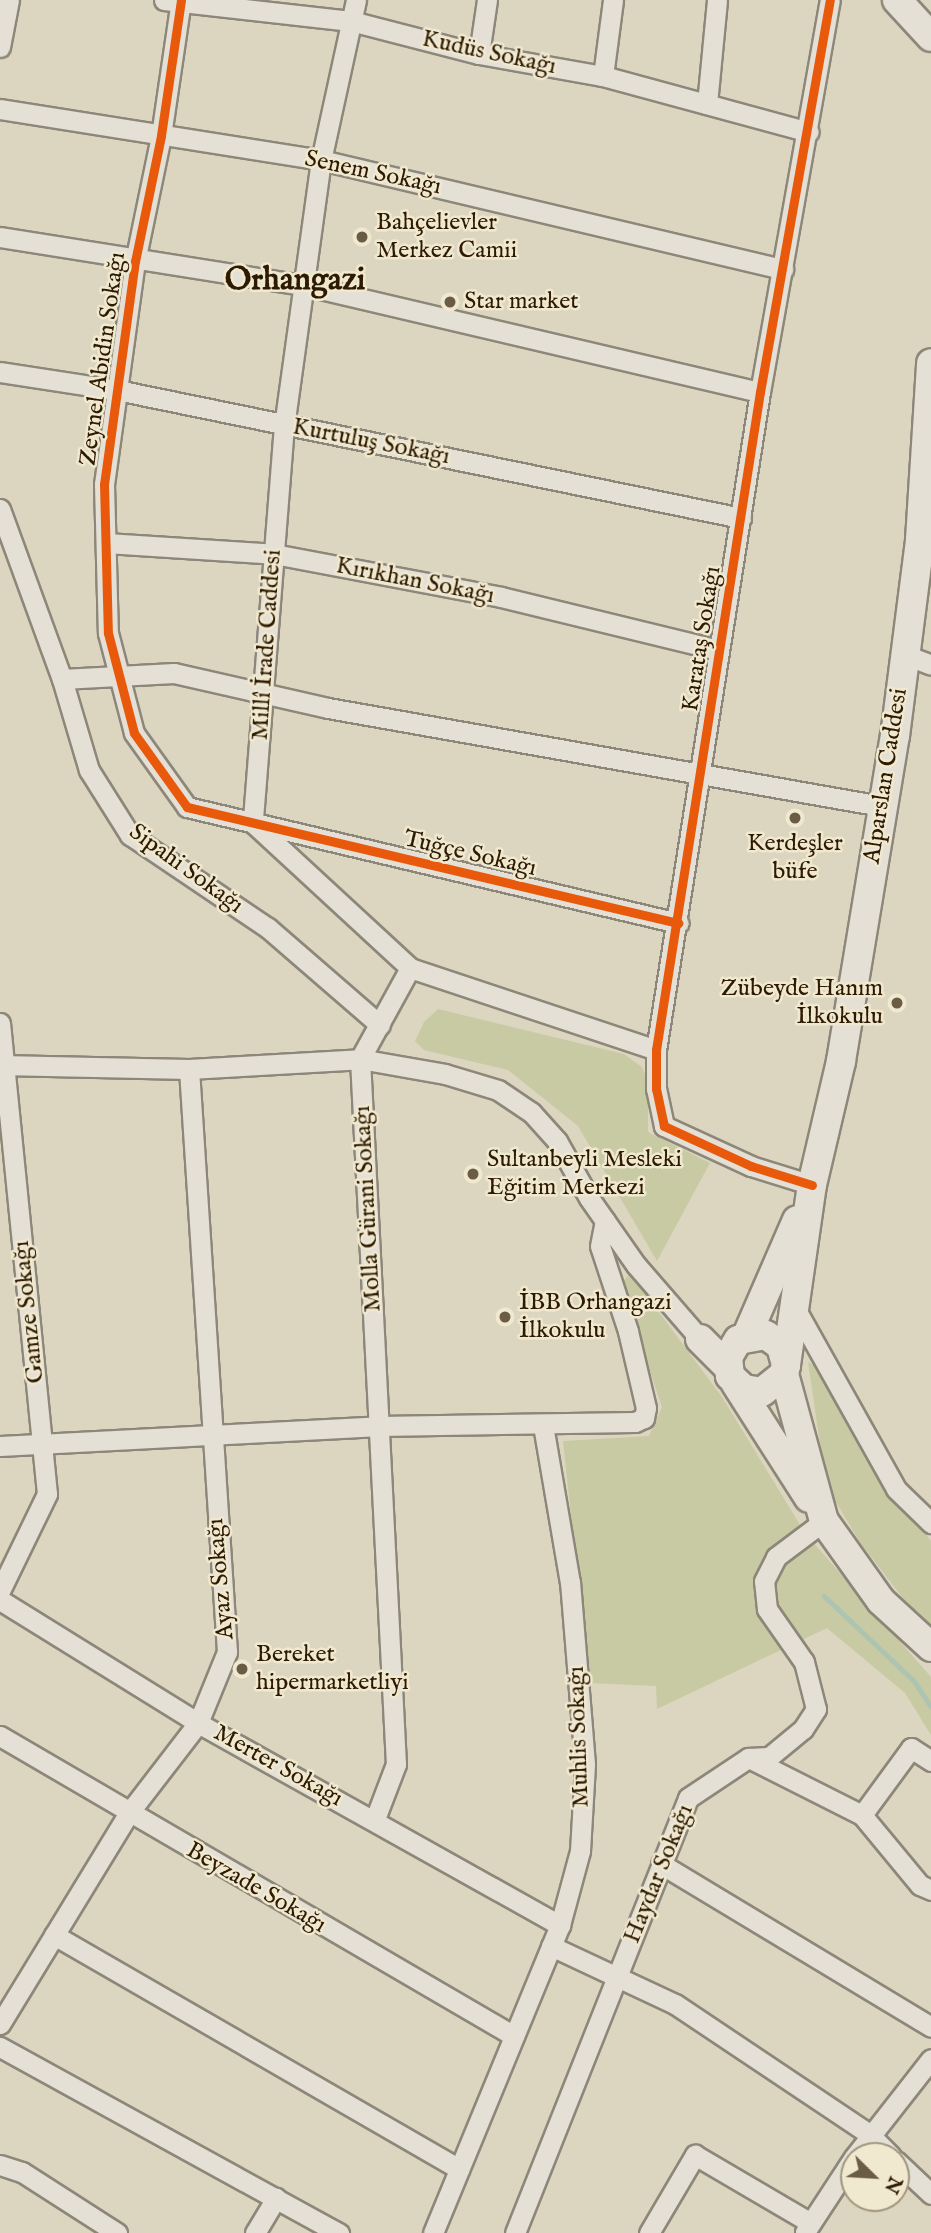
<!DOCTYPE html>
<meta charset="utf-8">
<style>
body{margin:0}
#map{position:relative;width:931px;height:2233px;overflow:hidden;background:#dcd6c1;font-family:"IM FELL English",serif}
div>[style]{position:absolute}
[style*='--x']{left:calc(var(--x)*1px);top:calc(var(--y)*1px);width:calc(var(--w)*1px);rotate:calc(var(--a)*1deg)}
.green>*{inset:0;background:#c8caa4}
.stream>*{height:5px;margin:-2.5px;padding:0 2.5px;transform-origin:2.5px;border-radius:2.5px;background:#acc4b0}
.roads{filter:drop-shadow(2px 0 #8d8779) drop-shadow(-2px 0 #8d8779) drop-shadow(0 2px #8d8779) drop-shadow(0 -2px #8d8779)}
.street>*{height:19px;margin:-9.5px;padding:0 9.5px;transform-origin:9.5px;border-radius:9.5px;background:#e4e0d6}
.secondary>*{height:28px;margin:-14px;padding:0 14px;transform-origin:14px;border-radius:14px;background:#e4e0d6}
.cycleway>*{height:9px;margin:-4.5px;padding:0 4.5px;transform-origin:4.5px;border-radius:4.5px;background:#e8590c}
.dots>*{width:19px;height:19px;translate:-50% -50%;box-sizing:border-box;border:4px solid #f0e8cf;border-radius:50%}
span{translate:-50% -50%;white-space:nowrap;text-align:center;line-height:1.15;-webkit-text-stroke:5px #f0e8cf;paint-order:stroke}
.street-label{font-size:24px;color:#2d1a02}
.poi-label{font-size:24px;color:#2d1a02}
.left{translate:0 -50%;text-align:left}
.right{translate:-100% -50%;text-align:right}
.district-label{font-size:32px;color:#2d1a02;font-weight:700}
.north{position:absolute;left:840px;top:2142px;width:70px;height:70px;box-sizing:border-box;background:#f0e8cf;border:2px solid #a2967d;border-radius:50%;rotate:114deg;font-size:19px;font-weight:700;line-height:28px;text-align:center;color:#2d1a02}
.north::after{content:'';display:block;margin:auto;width:24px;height:32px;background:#6a5c45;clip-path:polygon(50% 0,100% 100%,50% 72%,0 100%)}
</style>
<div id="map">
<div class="green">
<div style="clip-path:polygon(438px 1009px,624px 1054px,642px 1067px,648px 1082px,648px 1132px,710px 1163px,657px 1261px,578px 1126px,508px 1070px,424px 1050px,415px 1041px,424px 1022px)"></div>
<div style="clip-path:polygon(630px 1273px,722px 1397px,805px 1533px,931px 1677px,931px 1735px,905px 1693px,827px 1628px,657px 1709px,656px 1686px,589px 1683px,563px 1441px,649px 1436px,662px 1407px,621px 1284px)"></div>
<div style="clip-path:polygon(808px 1362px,821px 1368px,887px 1484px,931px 1541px,931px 1635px,859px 1541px,826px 1485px)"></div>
</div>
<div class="stream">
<div style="--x:824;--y:1596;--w:124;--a:43.4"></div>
<div style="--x:914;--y:1681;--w:31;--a:57"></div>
</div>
<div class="roads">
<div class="street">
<div style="--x:164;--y:0;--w:188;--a:6.4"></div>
<div style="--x:351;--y:21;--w:132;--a:14.5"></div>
<div style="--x:479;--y:54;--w:126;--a:10.1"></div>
<div style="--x:603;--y:76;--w:213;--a:15.2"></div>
<div style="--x:181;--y:0;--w:137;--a:98.4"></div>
<div style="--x:161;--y:136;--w:128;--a:101.7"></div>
<div style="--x:135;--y:261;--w:225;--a:97.9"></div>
<div style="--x:104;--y:484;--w:149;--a:88.5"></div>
<div style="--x:108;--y:633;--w:103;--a:75.4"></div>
<div style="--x:134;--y:733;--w:91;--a:54.4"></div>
<div style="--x:187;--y:807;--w:505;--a:13.29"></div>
<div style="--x:356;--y:0;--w:164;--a:102.3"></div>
<div style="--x:321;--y:160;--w:268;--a:97.9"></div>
<div style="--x:284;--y:425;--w:399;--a:94.5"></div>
<div style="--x:253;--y:823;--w:214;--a:42.7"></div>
<div style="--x:410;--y:968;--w:259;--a:18.4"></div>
<div style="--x:0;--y:47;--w:48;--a:-79.2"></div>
<div style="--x:479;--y:54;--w:55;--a:-81.6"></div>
<div style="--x:603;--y:76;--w:77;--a:-82.5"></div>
<div style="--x:707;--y:104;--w:104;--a:-84.5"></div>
<div style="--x:0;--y:109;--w:325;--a:9"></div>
<div style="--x:321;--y:160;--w:475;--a:13.3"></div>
<div style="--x:0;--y:237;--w:307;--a:9"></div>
<div style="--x:303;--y:285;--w:469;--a:13.2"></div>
<div style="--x:0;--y:372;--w:118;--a:8.7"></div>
<div style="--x:117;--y:390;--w:637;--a:11.59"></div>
<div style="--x:0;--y:509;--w:181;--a:70"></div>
<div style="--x:62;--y:679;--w:95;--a:73.5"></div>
<div style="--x:89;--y:770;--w:77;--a:57.8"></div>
<div style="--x:130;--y:835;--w:166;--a:34"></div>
<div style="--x:268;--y:928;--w:148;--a:40.9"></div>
<div style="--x:106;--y:543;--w:168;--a:3.7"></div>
<div style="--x:274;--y:554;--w:231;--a:10.7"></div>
<div style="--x:501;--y:597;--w:224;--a:13.7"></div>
<div style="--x:903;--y:654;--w:30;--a:21"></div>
<div style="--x:62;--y:679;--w:112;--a:-3.1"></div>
<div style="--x:174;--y:673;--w:158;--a:12.8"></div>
<div style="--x:328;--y:708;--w:562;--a:10.05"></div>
<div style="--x:0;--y:1023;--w:473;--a:84.3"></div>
<div style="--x:47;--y:1494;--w:108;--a:115.9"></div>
<div style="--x:360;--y:1059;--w:706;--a:87.08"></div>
<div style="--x:396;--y:1764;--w:59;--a:110.9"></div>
<div style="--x:360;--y:1059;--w:104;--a:-61.2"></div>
<div style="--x:0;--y:1065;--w:189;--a:1.2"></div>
<div style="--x:189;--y:1069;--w:171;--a:-3.3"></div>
<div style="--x:360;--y:1059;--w:86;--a:10"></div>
<div style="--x:445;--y:1074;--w:55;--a:16.8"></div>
<div style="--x:498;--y:1090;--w:40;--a:34"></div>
<div style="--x:531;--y:1112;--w:39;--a:48"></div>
<div style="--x:557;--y:1141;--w:65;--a:60.7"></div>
<div style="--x:589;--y:1198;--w:82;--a:55"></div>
<div style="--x:636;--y:1265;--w:98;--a:49.1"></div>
<div style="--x:812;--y:1185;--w:64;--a:-162.7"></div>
<div style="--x:751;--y:1166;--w:96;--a:-155.3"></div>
<div style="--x:664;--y:1126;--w:38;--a:-102"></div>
<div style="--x:656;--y:1089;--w:39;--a:-90"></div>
<div style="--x:656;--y:1050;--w:666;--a:-81.02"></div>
<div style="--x:760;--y:392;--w:398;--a:-79.9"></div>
<div style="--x:795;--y:1308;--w:207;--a:60.8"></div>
<div style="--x:896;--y:1489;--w:49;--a:44.2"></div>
<div style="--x:0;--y:1446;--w:380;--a:-3"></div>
<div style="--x:379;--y:1426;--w:256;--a:-0.9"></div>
<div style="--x:635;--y:1422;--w:10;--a:-24"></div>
<div style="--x:644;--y:1418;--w:10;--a:-79"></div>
<div style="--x:646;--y:1408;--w:79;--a:-103.2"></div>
<div style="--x:628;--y:1331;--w:89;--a:-108.2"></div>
<div style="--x:600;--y:1246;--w:26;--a:-79"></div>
<div style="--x:0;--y:1600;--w:233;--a:31.8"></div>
<div style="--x:198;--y:1723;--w:415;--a:29.2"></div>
<div style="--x:0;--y:1736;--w:595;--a:30.27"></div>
<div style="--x:749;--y:1758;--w:127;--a:26.8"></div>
<div style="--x:862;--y:1815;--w:91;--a:50.4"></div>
<div style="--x:920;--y:1885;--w:12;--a:24"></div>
<div style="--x:862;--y:1815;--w:83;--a:-53.8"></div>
<div style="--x:911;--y:1748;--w:24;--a:33"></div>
<div style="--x:661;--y:1864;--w:315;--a:31.1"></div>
<div style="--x:54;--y:1935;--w:468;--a:30"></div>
<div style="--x:551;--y:1946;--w:137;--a:25.1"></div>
<div style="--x:675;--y:2004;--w:234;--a:33.8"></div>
<div style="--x:869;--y:2134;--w:31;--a:45"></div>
<div style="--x:0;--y:2024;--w:246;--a:-58.6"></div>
<div style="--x:128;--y:1814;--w:115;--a:-52.4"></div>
<div style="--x:198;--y:1723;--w:77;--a:-67.8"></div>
<div style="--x:227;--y:1652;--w:584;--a:-93.73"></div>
<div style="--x:0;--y:2047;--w:387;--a:28.8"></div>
<div style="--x:855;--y:2156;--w:123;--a:-51.9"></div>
<div style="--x:896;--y:2161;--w:48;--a:43.3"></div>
<div style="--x:0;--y:2165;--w:23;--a:18"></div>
<div style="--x:22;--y:2172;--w:113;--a:32.7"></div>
<div style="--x:805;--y:2232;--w:90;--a:-56.8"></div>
<div style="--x:255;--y:2233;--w:41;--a:-59"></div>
<div style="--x:433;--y:2233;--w:333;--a:-67.6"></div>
<div style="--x:560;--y:1925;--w:77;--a:-74.9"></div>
<div style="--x:580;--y:1851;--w:87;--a:-86.7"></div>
<div style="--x:585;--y:1764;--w:182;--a:-94.7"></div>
<div style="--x:570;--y:1583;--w:160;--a:-99.7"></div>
<div style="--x:515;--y:2233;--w:468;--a:-68.3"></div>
<div style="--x:688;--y:1798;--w:72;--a:-33.7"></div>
<div style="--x:748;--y:1758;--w:21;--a:-3"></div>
<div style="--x:769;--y:1757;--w:44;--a:-39.5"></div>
<div style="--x:803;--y:1729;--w:24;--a:-57"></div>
<div style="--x:816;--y:1709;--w:49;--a:-104.3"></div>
<div style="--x:804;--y:1662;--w:65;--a:-124.9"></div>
<div style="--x:767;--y:1609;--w:28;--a:-96"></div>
<div style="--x:764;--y:1581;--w:27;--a:-63"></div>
<div style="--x:776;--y:1557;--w:60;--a:-36.9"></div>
<div style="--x:649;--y:2233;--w:91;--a:-59.5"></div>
<div style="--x:695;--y:2155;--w:134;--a:30.4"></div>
</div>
<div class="secondary">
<div style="--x:897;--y:0;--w:50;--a:47.4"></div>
<div style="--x:747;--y:1335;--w:125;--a:-66.5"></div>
<div style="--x:700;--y:1339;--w:40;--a:45"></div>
<div style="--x:786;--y:1365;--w:20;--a:-105"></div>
<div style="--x:781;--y:1346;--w:19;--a:-144"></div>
<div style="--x:766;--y:1335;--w:28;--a:170"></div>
<div style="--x:738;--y:1340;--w:20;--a:120"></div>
<div style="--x:728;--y:1357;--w:19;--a:84"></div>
<div style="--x:730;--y:1376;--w:19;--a:43"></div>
<div style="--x:744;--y:1389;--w:18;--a:9"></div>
<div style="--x:762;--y:1392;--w:28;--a:-39"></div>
<div style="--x:784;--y:1374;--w:9;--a:-77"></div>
<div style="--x:786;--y:1365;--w:182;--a:-81.8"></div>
<div style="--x:812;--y:1185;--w:127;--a:-76.8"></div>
<div style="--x:841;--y:1061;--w:329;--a:-80.6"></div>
<div style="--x:895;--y:736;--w:198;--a:-82.7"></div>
<div style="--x:920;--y:540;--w:177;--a:-86.4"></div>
<div style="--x:784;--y:1374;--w:152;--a:74.8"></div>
<div style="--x:824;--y:1521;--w:98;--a:54.5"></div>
<div style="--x:881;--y:1601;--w:68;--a:42.6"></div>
<div style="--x:736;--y:1384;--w:135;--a:57.4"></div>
</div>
</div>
<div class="cycleway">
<div style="--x:181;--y:0;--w:137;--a:98.4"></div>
<div style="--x:161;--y:136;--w:128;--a:101.7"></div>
<div style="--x:135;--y:261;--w:225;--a:97.9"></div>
<div style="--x:104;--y:484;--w:149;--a:88.5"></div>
<div style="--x:108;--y:633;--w:103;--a:75.4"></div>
<div style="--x:134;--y:733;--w:91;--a:54.4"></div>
<div style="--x:187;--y:807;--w:505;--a:13.29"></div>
<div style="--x:812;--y:1185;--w:64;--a:-162.7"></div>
<div style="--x:751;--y:1166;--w:96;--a:-155.3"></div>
<div style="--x:664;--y:1126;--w:38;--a:-102"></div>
<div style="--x:656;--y:1089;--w:39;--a:-90"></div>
<div style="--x:656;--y:1050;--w:666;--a:-81.02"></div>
<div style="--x:760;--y:392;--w:398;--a:-79.9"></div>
</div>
<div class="dots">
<div style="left:362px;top:237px;background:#6a5c45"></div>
<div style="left:450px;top:302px;background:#6a5c45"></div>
<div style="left:795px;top:818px;background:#6a5c45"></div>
<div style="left:897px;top:1003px;background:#6a5c45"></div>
<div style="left:473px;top:1174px;background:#6a5c45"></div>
<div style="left:505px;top:1317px;background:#6a5c45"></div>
<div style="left:242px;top:1669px;background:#6a5c45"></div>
</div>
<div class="street-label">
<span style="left:489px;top:53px;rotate:12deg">Kudüs Sokağı</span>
<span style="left:373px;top:173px;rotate:12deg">Senem Sokağı</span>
<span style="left:103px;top:359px;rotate:-82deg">Zeynel Abidin Sokağı</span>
<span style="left:371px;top:442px;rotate:11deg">Kurtuluş Sokağı</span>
<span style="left:415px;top:581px;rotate:11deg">Kırıkhan Sokağı</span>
<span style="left:702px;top:639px;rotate:-81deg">Karataş Sokağı</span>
<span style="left:267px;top:645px;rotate:-86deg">Millî İrade Caddesi</span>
<span style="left:886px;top:776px;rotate:-81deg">Alparslan Caddesi</span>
<span style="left:470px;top:854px;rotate:13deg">Tuğçe Sokağı</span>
<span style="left:186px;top:869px;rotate:36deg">Sipahi Sokağı</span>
<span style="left:368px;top:1209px;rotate:-93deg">Molla Gürani Sokağı</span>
<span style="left:29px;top:1312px;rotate:-96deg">Gamze Sokağı</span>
<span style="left:221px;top:1579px;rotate:-95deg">Ayaz Sokağı</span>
<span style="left:579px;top:1737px;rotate:-92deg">Muhlis Sokağı</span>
<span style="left:278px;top:1766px;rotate:29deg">Merter Sokağı</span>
<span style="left:659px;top:1874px;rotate:-68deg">Haydar Sokağı</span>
<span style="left:256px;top:1888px;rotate:30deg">Beyzade Sokağı</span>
</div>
<div class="poi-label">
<span class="left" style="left:376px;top:237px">Bahçelievler<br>Merkez Camii</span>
<span class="left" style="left:464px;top:302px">Star market</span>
<span style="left:795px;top:858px">Kerdeşler<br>büfe</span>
<span class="right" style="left:883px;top:1003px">Zübeyde Hanım<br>İlkokulu</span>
<span class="left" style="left:487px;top:1174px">Sultanbeyli Mesleki<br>Eğitim Merkezi</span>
<span class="left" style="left:519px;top:1317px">İBB Orhangazi<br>İlkokulu</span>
<span class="left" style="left:256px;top:1669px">Bereket<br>hipermarketliyi</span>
</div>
<div class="district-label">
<span style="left:295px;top:281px">Orhangazi</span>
</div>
<div class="north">N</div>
</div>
